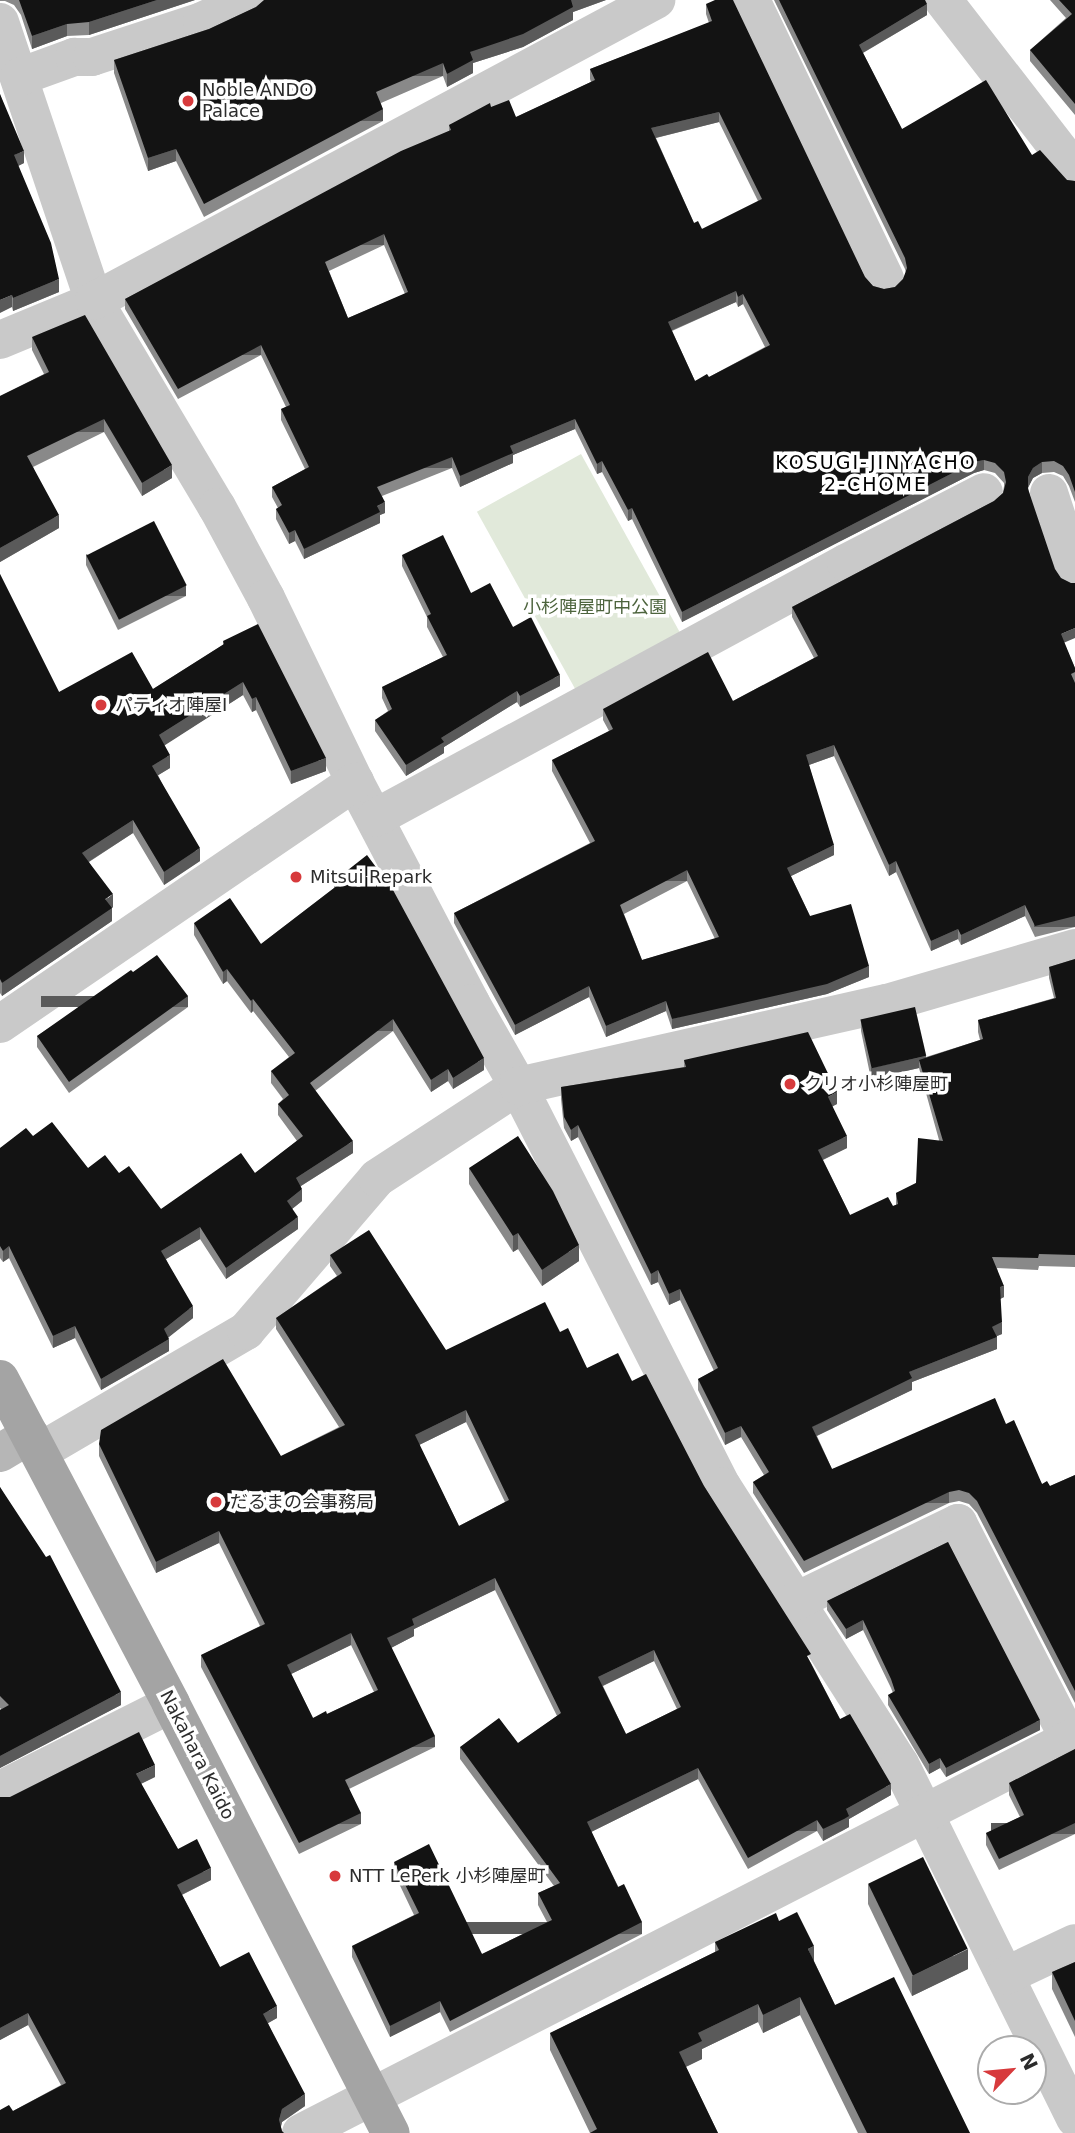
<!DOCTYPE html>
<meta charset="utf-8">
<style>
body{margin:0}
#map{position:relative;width:1075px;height:2133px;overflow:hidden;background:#fff;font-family:"DejaVu Sans","Noto Sans JP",sans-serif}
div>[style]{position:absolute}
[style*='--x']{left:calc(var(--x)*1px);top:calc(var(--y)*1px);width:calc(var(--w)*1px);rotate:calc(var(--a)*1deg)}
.green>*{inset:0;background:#e1e9da;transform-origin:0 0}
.street>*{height:38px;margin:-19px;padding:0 19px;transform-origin:19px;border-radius:19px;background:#c9c9c9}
.secondary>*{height:38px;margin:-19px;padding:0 19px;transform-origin:19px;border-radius:19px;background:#b6b6b6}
.primary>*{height:38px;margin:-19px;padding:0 19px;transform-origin:19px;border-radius:19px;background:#a4a4a4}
.wall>*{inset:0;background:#898989}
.shaded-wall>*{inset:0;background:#5a5a5a;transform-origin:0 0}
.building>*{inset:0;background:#131313;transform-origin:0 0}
.dots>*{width:19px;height:19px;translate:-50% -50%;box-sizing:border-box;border:4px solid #fff;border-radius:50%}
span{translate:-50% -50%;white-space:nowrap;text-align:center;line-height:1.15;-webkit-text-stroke:7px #fff;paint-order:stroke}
.poi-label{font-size:18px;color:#2c2c2c}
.left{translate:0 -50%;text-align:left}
.park-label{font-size:18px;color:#4d643d}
.street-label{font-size:18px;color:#2c2c2c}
.neighbourhood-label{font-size:19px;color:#000;letter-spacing:2px}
.north{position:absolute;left:977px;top:2035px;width:70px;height:70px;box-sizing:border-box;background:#fff;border:2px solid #ababab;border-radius:50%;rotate:64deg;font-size:19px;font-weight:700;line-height:28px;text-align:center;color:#2c2c2c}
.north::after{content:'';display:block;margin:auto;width:24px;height:32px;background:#d73a3c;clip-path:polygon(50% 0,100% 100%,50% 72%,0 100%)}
</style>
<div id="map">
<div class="green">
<div style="left:581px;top:454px;width:207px;height:119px;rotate:61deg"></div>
</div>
<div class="street">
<div style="--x:751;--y:0;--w:309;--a:64.3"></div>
<div style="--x:943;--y:0;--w:215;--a:52.2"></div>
<div style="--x:0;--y:22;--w:294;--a:71.4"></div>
<div style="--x:94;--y:301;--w:240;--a:59.2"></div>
<div style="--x:217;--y:507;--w:103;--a:61.7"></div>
<div style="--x:266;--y:598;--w:204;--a:64.2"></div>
<div style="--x:355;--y:782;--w:250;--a:62.3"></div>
<div style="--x:471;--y:1003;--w:95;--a:60.5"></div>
<div style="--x:518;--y:1086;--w:449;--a:63"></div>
<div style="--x:722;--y:1486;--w:330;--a:57.4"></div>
<div style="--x:900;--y:1764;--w:395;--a:63.7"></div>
<div style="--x:19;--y:77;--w:59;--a:-20"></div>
<div style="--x:74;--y:57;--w:18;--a:0"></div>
<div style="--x:92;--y:57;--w:116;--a:-18.1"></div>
<div style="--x:202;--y:21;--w:50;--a:-25"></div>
<div style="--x:0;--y:340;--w:102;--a:-22.5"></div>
<div style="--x:94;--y:301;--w:638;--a:-28.17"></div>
<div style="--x:1049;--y:493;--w:83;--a:71.8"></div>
<div style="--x:375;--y:818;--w:536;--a:-28.43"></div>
<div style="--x:846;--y:563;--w:155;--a:-27.2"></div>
<div style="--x:0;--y:1024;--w:430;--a:-34.3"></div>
<div style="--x:39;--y:1452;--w:240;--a:-30.3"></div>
<div style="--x:246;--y:1331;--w:201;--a:-49.4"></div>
<div style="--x:377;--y:1178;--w:168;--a:-33.1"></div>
<div style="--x:518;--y:1086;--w:378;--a:-12.7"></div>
<div style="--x:887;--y:1003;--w:196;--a:-16.3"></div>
<div style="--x:796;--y:1601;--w:180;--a:-25.7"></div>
<div style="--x:958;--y:1523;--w:243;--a:62.8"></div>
<div style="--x:0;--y:1790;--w:191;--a:-26.7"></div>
<div style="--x:1005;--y:1976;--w:77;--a:-25.2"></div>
<div style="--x:301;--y:2133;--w:870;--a:-27.15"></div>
</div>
<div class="secondary">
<div style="--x:0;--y:1453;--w:35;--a:-31"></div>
</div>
<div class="primary">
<div style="--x:0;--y:1379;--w:367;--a:62.2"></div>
<div style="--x:171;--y:1704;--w:482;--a:62.9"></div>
</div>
<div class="wall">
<div style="clip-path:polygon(0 0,195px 0,89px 35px,67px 36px,32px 49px,21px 15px,14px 5px,5px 1px,0 1px)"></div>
<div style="clip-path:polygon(265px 0,606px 0,573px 12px,573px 20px,523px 47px,473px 63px,473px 73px,447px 87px,443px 76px,381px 103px,383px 121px,204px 217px,176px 161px,148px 171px,114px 73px,114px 60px,209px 29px,256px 7px)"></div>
<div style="clip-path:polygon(evenodd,774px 0,925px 0,927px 15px,863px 53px,902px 129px,1032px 155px,1067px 180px,1075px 181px,1075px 502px,1069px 486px,1063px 476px,1054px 472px,1042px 473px,1033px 478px,1028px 487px,1064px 643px,1075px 668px,1075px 927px,1035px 937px,1025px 916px,961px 945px,958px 939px,931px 951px,896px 872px,889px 876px,834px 756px,809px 765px,834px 855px,791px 876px,810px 916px,869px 977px,827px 994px,672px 1029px,666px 1011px,606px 1037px,589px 997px,515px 1035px,454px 923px,454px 913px,590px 843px,552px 771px,552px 760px,609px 731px,603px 720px,603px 709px,733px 701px,814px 658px,792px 617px,792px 607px,994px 501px,1003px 493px,1004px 486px,1004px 483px,995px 473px,984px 470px,974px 473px,682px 622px,632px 519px,628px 521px,602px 472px,597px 474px,575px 429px,513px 455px,513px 463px,460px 487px,452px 468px,382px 496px,385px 513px,380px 515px,380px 523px,304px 559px,295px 541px,289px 544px,276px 519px,276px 509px,278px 508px,272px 497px,272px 487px,305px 469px,281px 420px,281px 409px,286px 407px,261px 355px,178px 399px,125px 309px,125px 299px,449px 131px,449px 125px,491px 107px,516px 117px,591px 82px,590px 79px,590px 69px,709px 23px,706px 14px,706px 4px,865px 277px,873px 286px,884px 289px,895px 287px,903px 279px,906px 273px,905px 269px,774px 0,719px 122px,758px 201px,702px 229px,694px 223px,656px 138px,719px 122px,774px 0,384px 245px,405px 294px,348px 318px,329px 271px,384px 245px,774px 0,736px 302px,738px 307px,743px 304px,765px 347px,709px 377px,695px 381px,672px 331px,736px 302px,774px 0,687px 881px,715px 939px,642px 960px,624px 914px,687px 881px)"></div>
<div style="clip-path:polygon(1050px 0,1075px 0,1075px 115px,1030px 61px,1030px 50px,1066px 18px)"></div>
<div style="clip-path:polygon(0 94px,24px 163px,18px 166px,59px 292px,13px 311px,12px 307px)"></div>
<div style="clip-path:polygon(32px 337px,172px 478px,142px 496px,104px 432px,33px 467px,59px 528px,0 562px,0 396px,44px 374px,32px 350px)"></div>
<div style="clip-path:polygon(86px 554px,186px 596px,118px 630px,86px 565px)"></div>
<div style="clip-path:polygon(402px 555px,471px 593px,513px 627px,560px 686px,520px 707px,517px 702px,444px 747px,444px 753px,406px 776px,375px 731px,375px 720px,388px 711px,382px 698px,382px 687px,443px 657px,427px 627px,427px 617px,402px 566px)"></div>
<div style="clip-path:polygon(0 574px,59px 692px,153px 689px,223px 645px,223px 641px,326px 771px,291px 784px,256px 710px,252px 712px,243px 695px,164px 745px,170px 768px,158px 775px,200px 861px,164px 885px,133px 833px,89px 862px,113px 907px,112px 908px,112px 921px,2px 996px,0 993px)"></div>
<div style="clip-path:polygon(334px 881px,484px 1070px,453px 1089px,448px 1081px,431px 1092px,393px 1031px,315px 1091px,353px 1153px,301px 1186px,302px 1201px,292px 1209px,298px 1229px,226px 1279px,200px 1239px,166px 1259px,193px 1318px,168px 1337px,169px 1351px,101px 1390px,75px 1338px,53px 1348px,9px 1258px,3px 1262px,0 1258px,0 1148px,33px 1136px,88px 1168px,119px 1173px,161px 1209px,255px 1173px,297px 1141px,278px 1115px,278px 1104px,283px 1099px,271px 1083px,271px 1071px,289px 1057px,253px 1011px,251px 1013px,227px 981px,223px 984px,194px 935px,194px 923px,261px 944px,334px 888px)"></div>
<div style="clip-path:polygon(1075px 959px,1075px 1267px,1039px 1266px,1038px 1270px,997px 1268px,1004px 1297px,1000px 1299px,1002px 1334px,997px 1336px,997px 1349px,912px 1382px,912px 1390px,817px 1436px,832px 1469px,1006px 1424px,1042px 1484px,1050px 1486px,1075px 1475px,1075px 1703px,977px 1513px,969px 1504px,959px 1501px,949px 1503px,804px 1573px,753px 1493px,753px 1482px,764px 1475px,741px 1437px,725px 1445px,698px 1390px,698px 1379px,714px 1371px,680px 1300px,669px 1305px,658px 1282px,651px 1285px,578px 1137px,571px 1141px,564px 1128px,561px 1099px,561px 1087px,684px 1067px,684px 1060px,837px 1104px,832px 1106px,847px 1148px,823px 1160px,850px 1215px,893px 1206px,896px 1205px,896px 1193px,916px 1183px,939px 1140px,919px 1068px,871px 1079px,861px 1031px,861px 1020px,926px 1057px,980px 1040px,978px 1032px,978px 1020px,1054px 998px,1049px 978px,1049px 967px)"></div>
<div style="clip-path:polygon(133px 972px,188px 1007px,69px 1093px,37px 1047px,37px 1036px)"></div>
<div style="clip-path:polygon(469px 1168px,579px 1261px,542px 1286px,518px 1249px,513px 1252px,469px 1184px)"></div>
<div style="clip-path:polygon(evenodd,330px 1255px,446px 1350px,560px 1332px,587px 1368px,632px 1381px,704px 1486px,811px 1663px,840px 1719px,891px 1795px,849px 1819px,849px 1827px,844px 1830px,823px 1841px,817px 1831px,748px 1869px,698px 1779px,591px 1832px,642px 1934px,450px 2032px,440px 2012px,390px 2037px,352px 1957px,352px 1946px,414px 1915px,394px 1873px,394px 1862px,482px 1954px,547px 1922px,538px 1905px,538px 1893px,554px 1886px,460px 1759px,460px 1747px,518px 1743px,557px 1716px,495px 1590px,414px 1629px,414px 1636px,391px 1648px,435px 1747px,349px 1789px,361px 1824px,299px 1854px,201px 1667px,201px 1655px,260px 1626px,219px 1543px,156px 1573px,99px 1456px,99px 1444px,281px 1456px,339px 1427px,276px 1329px,276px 1318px,337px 1276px,330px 1266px,330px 1255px,466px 1422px,505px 1502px,459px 1526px,419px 1445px,466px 1422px,330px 1255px,351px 1645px,374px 1692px,327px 1714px,313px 1718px,291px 1674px,351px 1645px,330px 1255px,654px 1661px,677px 1709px,626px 1734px,603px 1686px,654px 1661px)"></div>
<div style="clip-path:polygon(0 1487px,121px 1705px,0 1768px,0 1710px,1px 1709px,0 1708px)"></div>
<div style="clip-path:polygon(948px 1542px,1040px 1730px,946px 1777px,940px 1768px,929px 1774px,888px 1705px,888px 1695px,893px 1693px,891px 1688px,863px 1630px,846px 1639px,827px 1610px,827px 1601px)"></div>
<div style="clip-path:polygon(1075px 1749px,1075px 1834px,999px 1870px,986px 1845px,986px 1833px,1020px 1817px,1009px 1795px,1009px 1783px)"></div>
<div style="clip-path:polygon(155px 1777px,141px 1784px,178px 1849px,211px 1880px,182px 1895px,220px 1967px,277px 2018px,268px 2023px,305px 2106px,282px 2122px,281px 2127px,282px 2131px,13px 2111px,61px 2085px,28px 2025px,0 2040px,0 1797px,10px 1797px)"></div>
<div style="clip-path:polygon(868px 1884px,968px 1969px,912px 1996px,868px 1904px)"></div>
<div style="clip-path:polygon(779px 1921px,814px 1961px,835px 2005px,970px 2133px,858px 2133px,800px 2015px,763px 2033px,758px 2022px,702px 2049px,702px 2059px,686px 2067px,718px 2133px,590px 2133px,550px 2050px,550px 2033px,715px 1952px,715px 1942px)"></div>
<div style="clip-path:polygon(1075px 1962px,1075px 2037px,1052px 1989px,1052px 1972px)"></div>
</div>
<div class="shaded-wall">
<div style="clip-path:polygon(157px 0,195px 0,89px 35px,89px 22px)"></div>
<div style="clip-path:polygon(571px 0,606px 0,573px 12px,573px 20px,523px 47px,473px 63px,473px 73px,447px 87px,447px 74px,470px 52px)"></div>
<div style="clip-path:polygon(927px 4px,927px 15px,859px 55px,859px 45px)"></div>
<div style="clip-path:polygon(67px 24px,67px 36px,32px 49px,32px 36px)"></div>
<div style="left:443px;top:63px;width:13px;height:73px;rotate:90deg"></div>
<div style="left:383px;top:109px;width:12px;height:203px;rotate:90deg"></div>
<div style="clip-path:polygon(719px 112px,719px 122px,651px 139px,651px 128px)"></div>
<div style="clip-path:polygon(176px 149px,176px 161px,148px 171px,148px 158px)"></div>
<div style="clip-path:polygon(24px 151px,24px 163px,14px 168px,14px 155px)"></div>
<div style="left:384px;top:234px;width:11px;height:65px;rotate:90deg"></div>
<div style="clip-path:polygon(59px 279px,59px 292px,13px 311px,13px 298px)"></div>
<div style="clip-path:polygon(736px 291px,736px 302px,668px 332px,668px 322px)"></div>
<div style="clip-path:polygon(743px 294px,743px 304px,738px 307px,738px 297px)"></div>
<div style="clip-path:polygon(12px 295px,12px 307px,0 313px,0 300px)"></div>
<div style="left:261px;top:345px;width:10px;height:94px;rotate:90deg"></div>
<div style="left:104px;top:419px;width:13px;height:85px;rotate:90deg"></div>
<div style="clip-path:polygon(575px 419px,575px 429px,513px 455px,513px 463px,460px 487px,460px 476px,510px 446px)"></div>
<div style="left:452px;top:457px;width:11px;height:81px;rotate:90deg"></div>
<div style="clip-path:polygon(984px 460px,984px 470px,974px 473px,682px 622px,682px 612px,974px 462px)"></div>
<div style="clip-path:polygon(602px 461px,602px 472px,597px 474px,597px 464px)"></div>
<div style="clip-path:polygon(1042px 462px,1042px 473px,1033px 478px,1028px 488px,1028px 477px,1033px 468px)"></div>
<div style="clip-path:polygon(172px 465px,172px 478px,142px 496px,142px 483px)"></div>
<div style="clip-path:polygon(385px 502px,385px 513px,380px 515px,380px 523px,304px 559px,304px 549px)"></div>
<div style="clip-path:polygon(632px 508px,632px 519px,628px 521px,628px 510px)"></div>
<div style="clip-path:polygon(59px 515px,59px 528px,0 562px,0 548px)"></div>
<div style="clip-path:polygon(295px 530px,295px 541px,289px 544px,289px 533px)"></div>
<div style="left:186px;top:585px;width:11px;height:76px;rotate:90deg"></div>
<div style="clip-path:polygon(1075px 628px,1075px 638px,1061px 644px,1061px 634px)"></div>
<div style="clip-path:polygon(560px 675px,560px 686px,520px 707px,520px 696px)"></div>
<div style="clip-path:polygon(243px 682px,243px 695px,159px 749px,159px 735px)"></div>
<div style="clip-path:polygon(517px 691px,517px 702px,444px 747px,444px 753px,406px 776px,406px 765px,441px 738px)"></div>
<div style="clip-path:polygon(256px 697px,256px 710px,252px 712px,252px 699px)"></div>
<div style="clip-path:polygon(834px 745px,834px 756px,806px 766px,806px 755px)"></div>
<div style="clip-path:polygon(170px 755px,170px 768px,152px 779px,152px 766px)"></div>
<div style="clip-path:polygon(326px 758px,326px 771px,291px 784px,291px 771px)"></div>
<div style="clip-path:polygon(133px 820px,133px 833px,82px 866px,82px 853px)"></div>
<div style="clip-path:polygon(834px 845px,834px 855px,787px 878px,787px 868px)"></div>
<div style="clip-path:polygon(200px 848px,200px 861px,164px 885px,164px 872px)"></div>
<div style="clip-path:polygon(896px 861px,896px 872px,889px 876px,889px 865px)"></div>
<div style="left:687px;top:870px;width:11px;height:76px;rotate:90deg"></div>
<div style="clip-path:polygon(113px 894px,113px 907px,108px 911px,112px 908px,112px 921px,2px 996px,2px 983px)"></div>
<div style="clip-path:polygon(1025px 905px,1025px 916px,961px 945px,961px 935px)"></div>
<div style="left:1075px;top:916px;width:11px;height:41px;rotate:90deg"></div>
<div style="clip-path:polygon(958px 929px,958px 939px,931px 951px,931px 941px)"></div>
<div style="clip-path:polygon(869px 966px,869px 977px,827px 994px,672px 1029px,672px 1019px)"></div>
<div style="clip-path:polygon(227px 969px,227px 981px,223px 984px,223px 972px)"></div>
<div style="clip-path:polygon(589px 986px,589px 997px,515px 1035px,515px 1025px)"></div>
<div style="left:188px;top:996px;width:11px;height:147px;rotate:90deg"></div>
<div style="clip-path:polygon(253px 999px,253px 1011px,251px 1013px,251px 1001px)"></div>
<div style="clip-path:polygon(666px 1001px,666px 1011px,606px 1037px,606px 1026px)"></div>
<div style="left:393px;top:1019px;width:12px;height:105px;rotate:90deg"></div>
<div style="clip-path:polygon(926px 1056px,926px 1067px,919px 1060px,919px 1068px,871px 1079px,871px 1068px)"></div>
<div style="clip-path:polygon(484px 1058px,484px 1070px,453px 1089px,453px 1078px)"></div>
<div style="clip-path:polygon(448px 1069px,448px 1081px,431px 1092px,431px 1080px)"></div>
<div style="clip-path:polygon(837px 1092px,837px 1104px,828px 1109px,828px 1097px)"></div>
<div style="clip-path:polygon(578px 1125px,578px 1137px,571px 1141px,571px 1130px)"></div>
<div style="clip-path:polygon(847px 1136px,847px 1148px,818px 1162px,818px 1150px)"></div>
<div style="clip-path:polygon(353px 1141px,353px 1153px,296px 1189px,296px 1178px)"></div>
<div style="clip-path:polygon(302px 1189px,302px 1201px,287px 1213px,287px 1201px)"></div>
<div style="clip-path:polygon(298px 1217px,298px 1229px,226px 1279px,226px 1268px)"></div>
<div style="clip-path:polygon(200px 1227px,200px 1239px,161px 1262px,161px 1251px)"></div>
<div style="clip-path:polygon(518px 1233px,518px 1249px,513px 1252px,513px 1236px)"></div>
<div style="clip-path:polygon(579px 1245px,579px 1261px,542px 1286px,542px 1270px)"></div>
<div style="clip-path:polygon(9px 1246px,9px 1258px,3px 1262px,3px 1251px)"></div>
<div style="clip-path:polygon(658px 1270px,658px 1282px,651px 1285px,651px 1274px)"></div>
<div style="clip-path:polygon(1004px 1286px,1004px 1297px,1000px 1299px,1000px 1287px)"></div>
<div style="clip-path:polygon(680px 1289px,680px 1300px,669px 1305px,669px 1294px)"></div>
<div style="clip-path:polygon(193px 1306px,193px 1318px,164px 1341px,164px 1329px)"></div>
<div style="clip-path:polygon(1002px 1322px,1002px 1334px,992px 1338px,992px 1327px)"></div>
<div style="clip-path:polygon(75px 1326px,75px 1338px,53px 1348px,53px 1336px)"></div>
<div style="clip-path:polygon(997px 1337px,997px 1349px,912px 1382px,912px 1390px,812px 1438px,812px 1427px,909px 1372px)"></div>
<div style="clip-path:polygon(169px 1339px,169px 1351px,101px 1390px,101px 1379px)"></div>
<div style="clip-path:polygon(466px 1410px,466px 1422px,415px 1447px,415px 1435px)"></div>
<div style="clip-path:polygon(741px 1426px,741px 1437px,725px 1445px,725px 1433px)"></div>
<div style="left:949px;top:1492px;width:11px;height:161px;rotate:90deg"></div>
<div style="clip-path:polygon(219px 1531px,219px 1543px,156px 1573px,156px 1562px)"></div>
<div style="clip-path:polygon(495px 1578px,495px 1590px,414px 1629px,414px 1636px,387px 1650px,387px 1638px,412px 1619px)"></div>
<div style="clip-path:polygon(863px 1620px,863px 1630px,846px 1639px,846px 1629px)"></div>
<div style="clip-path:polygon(351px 1633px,351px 1645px,287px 1676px,287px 1665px)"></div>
<div style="clip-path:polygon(654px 1650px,654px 1661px,598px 1688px,598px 1677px)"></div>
<div style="clip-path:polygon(121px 1692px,121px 1705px,0 1768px,0 1756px)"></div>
<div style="clip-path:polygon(1040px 1720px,1040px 1730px,946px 1777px,946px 1768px)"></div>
<div style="left:435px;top:1736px;width:11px;height:100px;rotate:90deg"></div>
<div style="clip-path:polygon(940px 1758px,940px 1768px,929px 1774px,929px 1764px)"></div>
<div style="clip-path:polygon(155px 1765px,155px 1777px,136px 1786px,136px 1774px)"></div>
<div style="clip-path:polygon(698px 1768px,698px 1779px,587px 1834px,587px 1822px)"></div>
<div style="clip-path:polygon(891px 1784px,891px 1795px,849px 1819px,849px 1827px,823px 1841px,823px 1829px,846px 1809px)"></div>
<div style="left:361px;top:1813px;width:11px;height:69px;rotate:90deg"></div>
<div style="left:817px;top:1820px;width:11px;height:79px;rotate:90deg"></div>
<div style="left:1075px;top:1823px;width:11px;height:84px;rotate:90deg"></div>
<div style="clip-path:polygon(211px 1868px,211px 1880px,177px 1897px,177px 1885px)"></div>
<div style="left:642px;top:1922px;width:12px;height:216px;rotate:90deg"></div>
<div style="clip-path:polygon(814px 1946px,814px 1964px,808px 1949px)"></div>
<div style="clip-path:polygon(968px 1949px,968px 1969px,912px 1996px,912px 1976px)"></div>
<div style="clip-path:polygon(800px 1997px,800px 2015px,763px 2033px,763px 2015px)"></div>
<div style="clip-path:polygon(440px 2001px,440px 2012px,390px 2037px,390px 2026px)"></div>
<div style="clip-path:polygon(758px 2004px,758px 2022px,702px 2049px,702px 2059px,679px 2070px,679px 2052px,698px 2033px)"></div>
<div style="clip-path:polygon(277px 2006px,277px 2018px,263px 2026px,263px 2014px)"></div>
<div style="clip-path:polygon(28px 2013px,28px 2025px,0 2040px,0 2028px)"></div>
<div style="clip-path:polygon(305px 2094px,305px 2106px,282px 2122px,279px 2133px,279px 2120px,282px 2109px)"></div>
</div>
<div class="building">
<div style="clip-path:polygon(19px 0,157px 0,89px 22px,67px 24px,32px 36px)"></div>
<div style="clip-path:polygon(264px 0,571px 0,573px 7px,523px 34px,470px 52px,473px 60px,447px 74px,443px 63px,376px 92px,383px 109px,204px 204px,176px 149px,148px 158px,114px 60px,209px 29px,256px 7px)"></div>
<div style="clip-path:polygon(evenodd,715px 0,733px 0,865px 277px,873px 286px,884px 289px,895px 287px,903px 279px,907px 268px,905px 258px,779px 0,925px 0,927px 4px,859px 45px,902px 129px,986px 80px,1032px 155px,1040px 150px,1067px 180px,1075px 181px,1075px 492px,1069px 475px,1063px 466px,1054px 461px,1042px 462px,1033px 468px,1028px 477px,1028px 489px,1055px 569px,1061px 578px,1071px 583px,1075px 583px,1075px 628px,1061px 634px,1075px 668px,1075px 672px,1071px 674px,1075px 683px,1075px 916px,1035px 926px,1025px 905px,961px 935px,958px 929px,931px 941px,896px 861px,889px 865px,834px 745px,806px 755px,834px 845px,787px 868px,810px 916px,851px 904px,869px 966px,827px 984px,672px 1019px,666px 1001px,606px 1026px,589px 986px,515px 1025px,454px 913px,595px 841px,552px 760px,613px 729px,603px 709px,708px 652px,733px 701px,818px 656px,792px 607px,994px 501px,1003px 493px,1006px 482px,1004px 472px,995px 463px,984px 460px,974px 462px,682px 612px,632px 508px,628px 510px,602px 461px,597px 464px,575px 419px,510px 446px,513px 453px,460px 476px,452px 457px,377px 487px,385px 502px,377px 506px,380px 512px,304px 549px,295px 530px,289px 533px,276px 509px,282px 505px,272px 487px,309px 467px,281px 409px,290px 405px,261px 345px,178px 389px,125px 299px,401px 151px,451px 130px,449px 125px,490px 103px,491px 107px,509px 100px,516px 117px,595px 80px,590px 69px,712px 21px,706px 4px,715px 0,719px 112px,762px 199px,702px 229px,698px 221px,694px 223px,651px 128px,719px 112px,715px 0,384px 234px,408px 292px,348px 318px,325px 262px,384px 234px,715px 0,736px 291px,738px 297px,743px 294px,770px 345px,709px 377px,707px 374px,695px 381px,668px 322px,736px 291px,715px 0,687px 870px,719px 937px,642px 960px,620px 905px,687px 870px)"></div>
<div style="clip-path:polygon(1059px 0,1075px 0,1075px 104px,1030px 50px,1072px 14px)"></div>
<div style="clip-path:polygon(0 94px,24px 151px,14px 155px,51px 243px,59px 279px,13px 298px,12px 295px,0 300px)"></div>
<div style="clip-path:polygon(85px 315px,172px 465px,142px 483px,104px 419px,27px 456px,59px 515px,0 548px,0 396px,49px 372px,32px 337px)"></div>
<div style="left:154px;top:521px;width:72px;height:76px;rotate:63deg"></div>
<div style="clip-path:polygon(443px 535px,471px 593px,490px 583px,513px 627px,531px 617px,560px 675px,520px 696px,517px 691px,441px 738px,444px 742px,406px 765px,375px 720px,392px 709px,382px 687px,447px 655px,427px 616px,431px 614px,402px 555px)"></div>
<div style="clip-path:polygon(0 574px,59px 692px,132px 652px,153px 689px,224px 644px,223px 641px,258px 624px,326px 758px,291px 771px,256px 697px,252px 699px,243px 682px,159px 735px,170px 755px,152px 766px,200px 848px,164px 872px,133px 820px,82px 853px,113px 894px,105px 899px,112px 908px,2px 983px,0 979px)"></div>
<div style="clip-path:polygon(367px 855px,393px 890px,484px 1058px,453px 1078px,448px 1069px,431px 1080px,393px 1019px,310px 1083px,353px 1141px,296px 1178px,302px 1189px,287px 1201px,298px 1217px,226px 1268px,200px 1227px,161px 1251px,193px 1306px,164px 1329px,169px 1339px,101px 1379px,75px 1326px,53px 1336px,9px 1246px,3px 1251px,0 1246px,0 1148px,26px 1128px,33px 1136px,52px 1122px,88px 1168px,105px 1155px,119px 1173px,129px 1166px,161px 1209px,241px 1153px,255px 1173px,303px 1136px,278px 1104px,289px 1095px,271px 1071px,295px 1053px,253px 999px,251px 1001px,227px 969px,223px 972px,194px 923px,230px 898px,261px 944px,338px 885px,334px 881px)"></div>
<div style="clip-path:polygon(157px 955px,188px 996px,69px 1082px,37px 1036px,131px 970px,133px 972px)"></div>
<div style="clip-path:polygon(1075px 959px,1075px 1255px,1039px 1254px,1038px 1258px,992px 1257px,1004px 1286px,1000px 1287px,1002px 1322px,992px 1327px,997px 1337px,909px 1372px,912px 1378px,812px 1427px,832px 1469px,995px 1398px,1006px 1424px,1014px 1420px,1042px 1484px,1047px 1481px,1050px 1486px,1075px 1475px,1075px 1691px,977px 1501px,969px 1493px,959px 1490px,949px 1492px,804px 1561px,753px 1482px,769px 1472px,741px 1426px,725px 1433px,698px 1379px,718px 1368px,680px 1289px,669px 1294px,658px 1270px,651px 1274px,578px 1125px,571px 1130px,564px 1117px,561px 1087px,686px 1067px,684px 1060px,808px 1032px,837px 1092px,828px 1097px,847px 1136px,818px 1150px,850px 1215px,888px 1197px,893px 1206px,898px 1204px,896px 1193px,916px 1183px,918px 1138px,943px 1141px,919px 1060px,983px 1039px,978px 1020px,1056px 998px,1049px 967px)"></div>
<div style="left:915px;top:1007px;width:50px;height:56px;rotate:77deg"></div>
<div style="clip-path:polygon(518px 1136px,553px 1191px,579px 1245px,542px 1270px,518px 1233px,513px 1236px,469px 1168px)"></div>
<div style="clip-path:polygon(evenodd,369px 1230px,446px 1350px,545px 1302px,560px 1332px,568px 1328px,587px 1368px,618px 1353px,632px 1381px,646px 1374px,704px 1486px,811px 1654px,807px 1656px,840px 1719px,850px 1714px,891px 1784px,846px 1809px,849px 1816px,844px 1819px,823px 1829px,817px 1820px,748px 1858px,698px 1768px,587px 1822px,618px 1887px,624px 1884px,642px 1922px,450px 2021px,440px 2001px,390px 2026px,352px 1946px,419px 1913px,394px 1862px,429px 1844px,482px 1954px,552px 1920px,538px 1893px,560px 1883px,460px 1747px,499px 1718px,518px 1743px,561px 1713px,495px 1578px,412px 1619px,414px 1625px,387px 1638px,435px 1736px,345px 1780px,361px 1813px,299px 1843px,201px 1655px,265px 1624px,219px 1531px,156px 1562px,99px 1444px,101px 1430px,223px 1359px,281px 1456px,345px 1425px,276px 1318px,342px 1273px,330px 1255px,369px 1230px,466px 1410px,509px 1500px,459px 1526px,415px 1435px,466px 1410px,369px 1230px,351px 1633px,378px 1690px,327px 1714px,326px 1711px,313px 1718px,287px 1665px,351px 1633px,369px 1230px,654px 1650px,681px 1707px,626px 1734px,598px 1677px,654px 1650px)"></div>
<div style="clip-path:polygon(0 1487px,46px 1557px,50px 1555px,121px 1692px,0 1756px,0 1710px,9px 1705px,0 1696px)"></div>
<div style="clip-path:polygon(948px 1542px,1040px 1720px,946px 1768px,940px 1758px,929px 1764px,888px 1695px,895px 1691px,891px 1679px,863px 1620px,846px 1629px,827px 1601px)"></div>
<div style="clip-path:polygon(139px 1732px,155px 1765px,136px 1774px,178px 1849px,197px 1839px,211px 1868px,177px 1885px,220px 1967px,249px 1952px,277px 2006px,263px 2014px,305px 2094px,282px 2109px,279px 2120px,282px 2131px,284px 2133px,0 2133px,0 2110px,9px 2105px,13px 2111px,66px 2083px,28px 2013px,0 2028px,0 1797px,10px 1797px)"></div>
<div style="clip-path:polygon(1075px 1749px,1075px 1823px,999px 1859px,986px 1833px,1024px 1815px,1009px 1783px)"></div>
<div style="left:923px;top:1857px;width:102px;height:61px;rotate:64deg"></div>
<div style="clip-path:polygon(797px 1912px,814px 1946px,808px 1949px,835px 2005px,894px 1977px,970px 2133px,867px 2133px,800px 1997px,763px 2015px,758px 2004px,698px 2033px,702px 2041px,679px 2052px,718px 2133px,590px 2133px,597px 2129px,550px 2033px,719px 1950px,715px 1942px,776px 1913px,779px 1921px)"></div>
<div style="clip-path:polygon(1075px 1962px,1075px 2021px,1052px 1972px)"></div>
</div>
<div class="dots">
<div style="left:188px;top:101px;background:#d73a3c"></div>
<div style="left:101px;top:705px;background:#d73a3c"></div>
<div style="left:296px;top:877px;background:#d73a3c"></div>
<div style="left:790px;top:1084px;background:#d73a3c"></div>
<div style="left:216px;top:1502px;background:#d73a3c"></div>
<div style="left:335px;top:1876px;background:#d73a3c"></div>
</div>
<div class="poi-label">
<span class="left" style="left:202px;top:101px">Noble ANDO<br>Palace</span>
<span class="left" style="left:115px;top:705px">パティオ陣屋I</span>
<span class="left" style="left:310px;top:877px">Mitsui Repark</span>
<span class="left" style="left:804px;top:1084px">クリオ小杉陣屋町</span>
<span class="left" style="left:230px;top:1502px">だるまの会事務局</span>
<span class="left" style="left:349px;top:1876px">NTT LePerk 小杉陣屋町</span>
</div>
<div class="park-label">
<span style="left:595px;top:607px">小杉陣屋町中公園</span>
</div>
<div class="street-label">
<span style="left:197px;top:1755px;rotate:63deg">Nakahara Kaido</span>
</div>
<div class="neighbourhood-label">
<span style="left:876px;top:474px">KOSUGI-JINYACHO<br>2-CHOME</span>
</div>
<div class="north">N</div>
</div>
